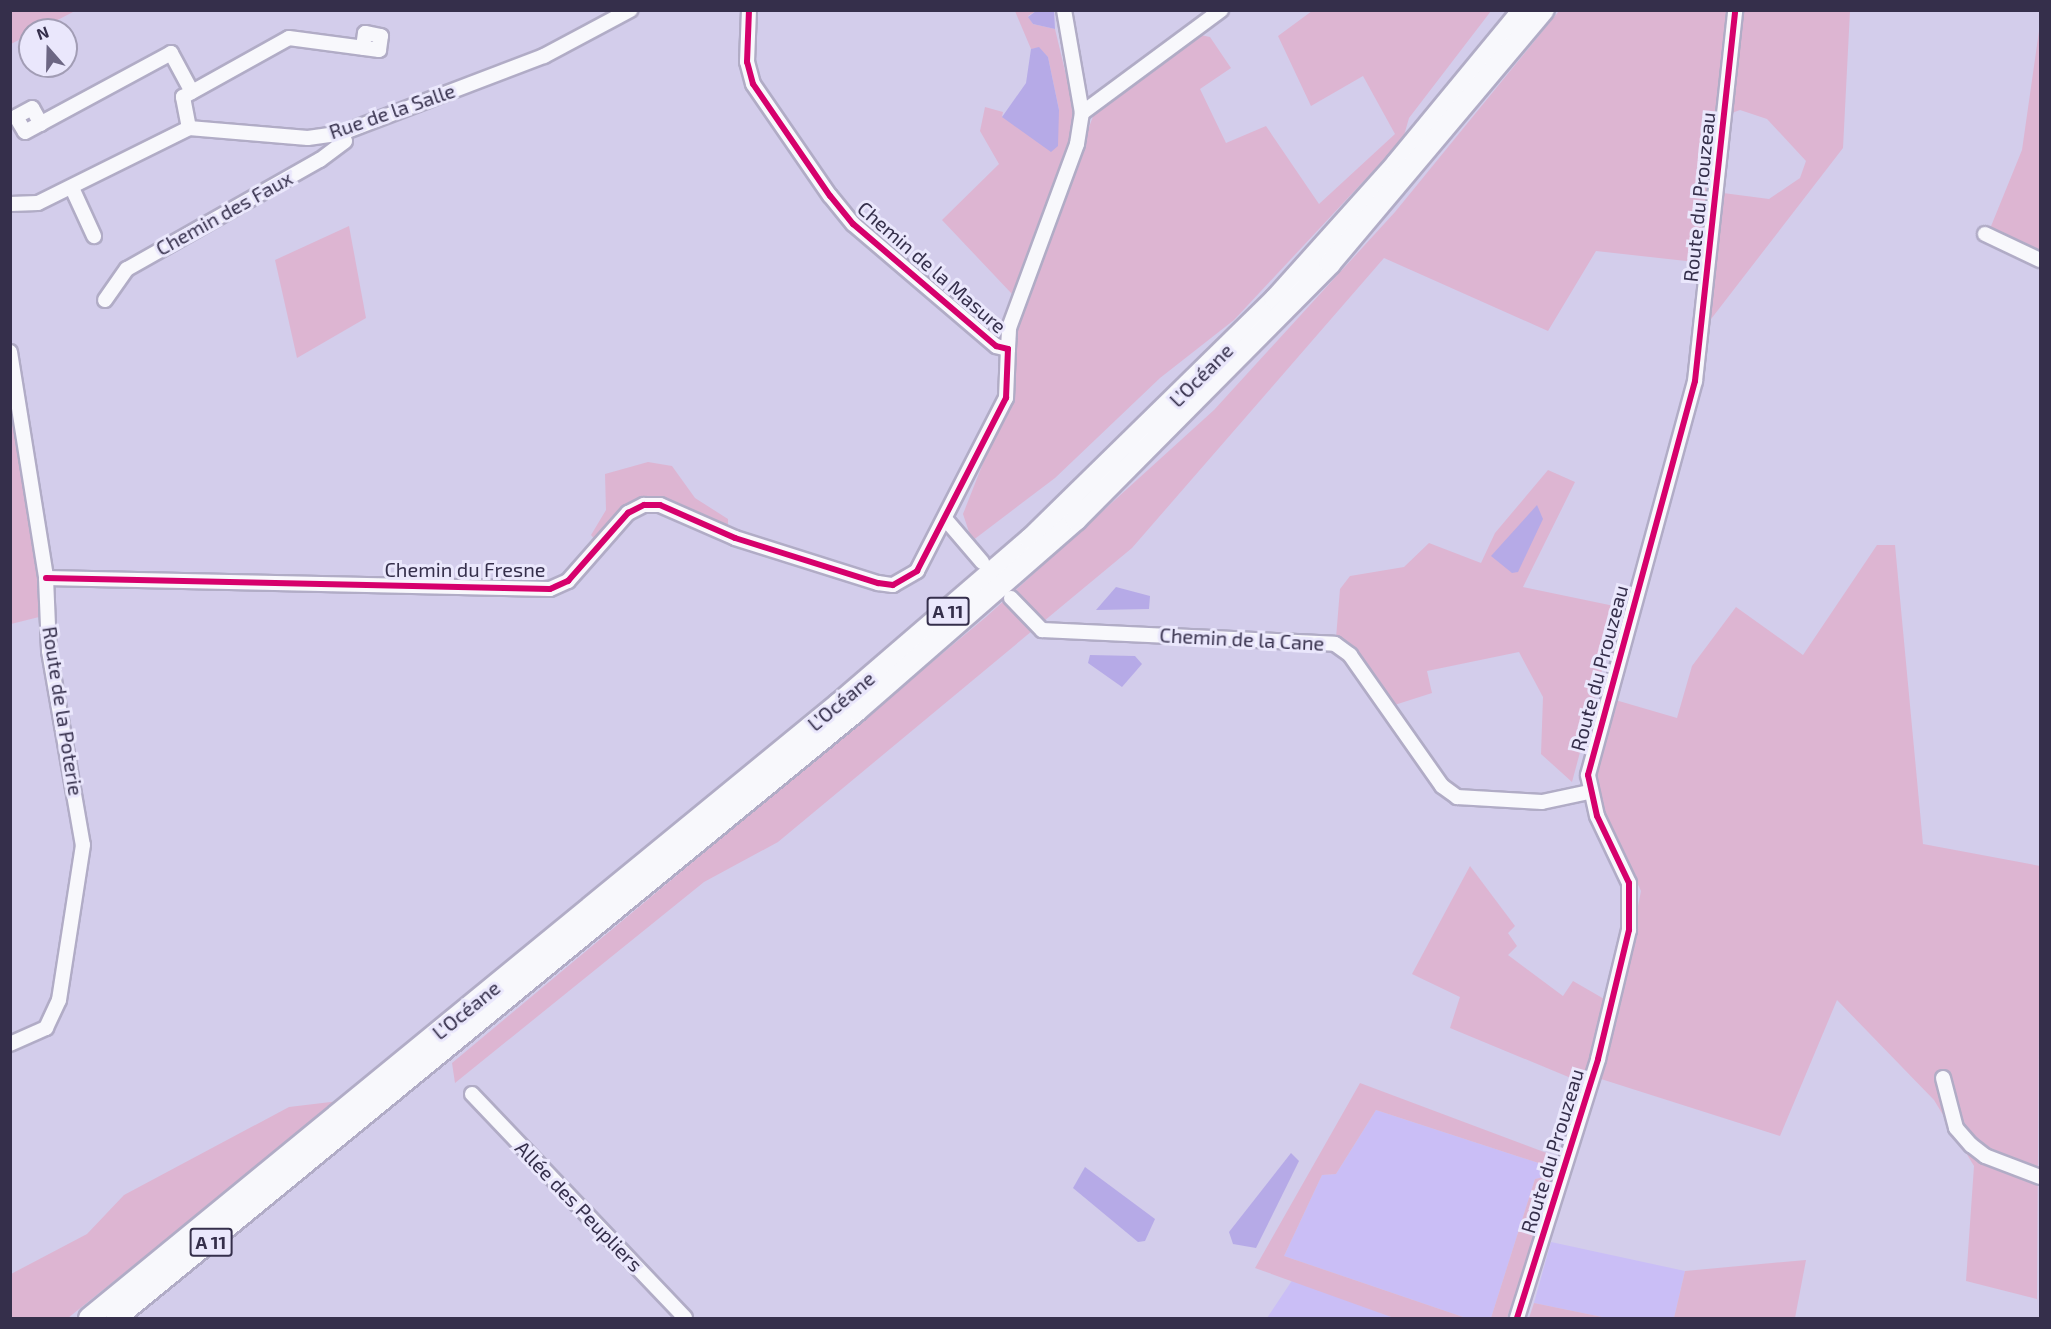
<!DOCTYPE html>
<meta charset="utf-8">
<style>
body{margin:0}
#map{position:relative;width:2051px;height:1329px;overflow:hidden;background:#d3cdeb;font-family:"Exo 2",sans-serif}
div>[style]{position:absolute}
[style*='--x']{left:calc(var(--x)*1px);top:calc(var(--y)*1px);width:calc(var(--w)*1px);rotate:calc(var(--a)*1deg)}
.built>*{inset:0;background:#cabef6}
.green>*{inset:0;background:#ddb5d2}
.water>*{inset:0;background:#b6aae7}
.roads{filter:drop-shadow(2px 0 #b1acc6) drop-shadow(-2px 0 #b1acc6) drop-shadow(0 2px #b1acc6) drop-shadow(0 -2px #b1acc6)}
.minor>*{height:14px;margin:-7px;padding:0 7px;transform-origin:7px;border-radius:7px;background:#f8f8fc}
.highway>*{height:20px;margin:-10px;padding:0 10px;transform-origin:10px;border-radius:10px;background:#f8f8fc}
.cycleway>*{height:6px;margin:-3px;padding:0 3px;transform-origin:3px;border-radius:3px;background:#d6006c}
span{translate:-50% -50%;white-space:nowrap;text-align:center;line-height:1.15;-webkit-text-stroke:6px #eae7fc;paint-order:stroke}
.shield-label span{padding:2px 4px;background:#eae7fc;border:2px solid;border-radius:4px;-webkit-text-stroke-width:0}
.shield-label{font-size:18px;color:#352f4b;font-weight:700}
.street-label{font-size:20px;color:#352f4b}
.frame{position:absolute;inset:0;border:12px solid #352f4b;pointer-events:none}
.north{position:absolute;left:18px;top:18px;width:60px;height:60px;box-sizing:border-box;background:#eae7fc;border:2px solid #a29db5;border-radius:50%;rotate:340deg;font-size:16px;font-weight:700;line-height:24px;text-align:center;color:#352f4b}
.north::after{content:'';display:block;margin:auto;width:21px;height:27px;background:#6c6683;clip-path:polygon(50% 0,100% 100%,50% 72%,0 100%)}
</style>
<div id="map">
<div class="built">
<div style="clip-path:polygon(1376px 1110px,1554px 1168px,1556px 1174px,1535px 1179px,1491px 1318px,1466px 1318px,1284px 1256px,1322px 1175px,1336px 1174px)"></div>
<div style="clip-path:polygon(1551px 1242px,1685px 1271px,1674px 1318px,1607px 1318px,1534px 1303px)"></div>
<div style="clip-path:polygon(1293px 1279px,1394px 1318px,1267px 1318px)"></div>
</div>
<div class="green">
<div style="clip-path:polygon(11px 10px,75px 10px,75px 11px,11px 44px)"></div>
<div style="clip-path:polygon(1015px 11px,1036px 11px,1028px 16px,1033px 24px,1055px 29px,1077px 121px,1071px 150px,1012px 294px,942px 220px,999px 164px,980px 131px,985px 107px,1003px 112px,1002px 117px,1059px 110px,1048px 57px,1039px 48px,1031px 49px)"></div>
<div style="clip-path:polygon(1312px 11px,1491px 11px,1409px 118px,1403px 139px,1234px 320px,1160px 378px,1055px 478px,972px 541px,963px 514px,1015px 382px,1013px 338px,1096px 108px,1196px 34px,1210px 37px,1231px 68px,1200px 89px,1226px 143px,1266px 126px,1319px 204px,1395px 134px,1363px 76px,1311px 106px,1278px 36px)"></div>
<div style="clip-path:polygon(evenodd,1559px 11px,1850px 11px,1843px 148px,1708px 323px,1713px 264px,1596px 251px,1548px 331px,1384px 258px,1132px 548px,778px 842px,704px 882px,455px 1083px,452px 1063px,986px 617px,1214px 410px,1395px 212px,1559px 11px,1740px 110px,1767px 119px,1806px 161px,1800px 178px,1769px 199px,1723px 193px,1729px 114px,1740px 110px)"></div>
<div style="clip-path:polygon(2040px 24px,2040px 266px,1985px 241px,2022px 150px)"></div>
<div style="clip-path:polygon(349px 226px,366px 318px,297px 358px,275px 260px)"></div>
<div style="clip-path:polygon(10px 393px,40px 564px,39px 617px,11px 624px)"></div>
<div style="clip-path:polygon(648px 462px,672px 466px,695px 498px,728px 519px,728px 530px,648px 497px,629px 505px,596px 541px,591px 535px,606px 510px,605px 474px)"></div>
<div style="clip-path:polygon(1548px 470px,1575px 482px,1523px 587px,1619px 607px,1572px 782px,1541px 754px,1543px 697px,1519px 652px,1427px 671px,1432px 693px,1382px 709px,1336px 638px,1340px 589px,1350px 576px,1404px 567px,1429px 543px,1481px 563px,1495px 533px)"></div>
<div style="clip-path:polygon(1877px 545px,1895px 545px,1923px 844px,2040px 866px,2037px 1299px,1966px 1281px,1974px 1166px,1934px 1100px,1837px 1000px,1780px 1136px,1601px 1079px,1583px 1083px,1450px 1028px,1460px 997px,1412px 974px,1470px 866px,1515px 926px,1508px 933px,1517px 946px,1508px 955px,1563px 996px,1573px 981px,1618px 1007px,1641px 891px,1596px 794px,1594px 762px,1612px 699px,1677px 718px,1692px 666px,1736px 607px,1803px 655px)"></div>
<div style="clip-path:polygon(1360px 1083px,1560px 1158px,1554px 1168px,1376px 1110px,1336px 1174px,1322px 1175px,1284px 1256px,1466px 1318px,1394px 1318px,1255px 1268px)"></div>
<div style="clip-path:polygon(339px 1101px,68px 1318px,11px 1318px,11px 1274px,87px 1234px,124px 1195px,289px 1107px)"></div>
<div style="clip-path:polygon(1556px 1174px,1507px 1318px,1491px 1318px,1535px 1179px)"></div>
<div style="clip-path:polygon(1806px 1260px,1795px 1318px,1674px 1318px,1685px 1271px)"></div>
<div style="clip-path:polygon(1534px 1303px,1607px 1318px,1529px 1318px)"></div>
</div>
<div class="water">
<div style="clip-path:polygon(1036px 11px,1054px 11px,1055px 29px,1033px 24px,1028px 17px)"></div>
<div style="clip-path:polygon(1039px 47px,1048px 57px,1059px 110px,1058px 146px,1051px 152px,1002px 117px,1026px 83px,1031px 49px)"></div>
<div style="clip-path:polygon(1537px 505px,1543px 519px,1518px 572px,1512px 573px,1491px 556px)"></div>
<div style="clip-path:polygon(1116px 587px,1150px 596px,1149px 609px,1096px 610px)"></div>
<div style="clip-path:polygon(1090px 655px,1135px 656px,1142px 664px,1122px 687px,1088px 663px)"></div>
<div style="clip-path:polygon(1291px 1153px,1299px 1161px,1256px 1248px,1233px 1244px,1229px 1232px)"></div>
<div style="clip-path:polygon(1085px 1167px,1155px 1219px,1145px 1241px,1138px 1242px,1073px 1188px)"></div>
</div>
<div class="roads">
<div class="minor">
<div style="--x:1082;--y:113;--w:173;--a:-36.5"></div>
<div style="--x:41;--y:124;--w:18;--a:-119"></div>
<div style="--x:32;--y:108;--w:18;--a:151"></div>
<div style="--x:16;--y:117;--w:17;--a:59"></div>
<div style="--x:25;--y:132;--w:166;--a:-28.4"></div>
<div style="--x:171;--y:53;--w:44;--a:61.7"></div>
<div style="--x:189;--y:128;--w:32;--a:-101"></div>
<div style="--x:183;--y:97;--w:121;--a:-29.1"></div>
<div style="--x:289;--y:38;--w:91;--a:7.6"></div>
<div style="--x:379;--y:50;--w:14;--a:-82"></div>
<div style="--x:381;--y:36;--w:16;--a:-169"></div>
<div style="--x:365;--y:33;--w:15;--a:98"></div>
<div style="--x:72;--y:188;--w:53;--a:65.4"></div>
<div style="--x:10;--y:204;--w:28;--a:-2"></div>
<div style="--x:38;--y:203;--w:169;--a:-26.4"></div>
<div style="--x:189;--y:128;--w:119;--a:4.8"></div>
<div style="--x:308;--y:138;--w:34;--a:-8"></div>
<div style="--x:342;--y:133;--w:216;--a:-20.9"></div>
<div style="--x:544;--y:56;--w:98;--a:-28.1"></div>
<div style="--x:1985;--y:234;--w:61;--a:25.3"></div>
<div style="--x:105;--y:300;--w:38;--a:-55"></div>
<div style="--x:127;--y:269;--w:222;--a:-29.5"></div>
<div style="--x:320;--y:160;--w:31;--a:-37"></div>
<div style="--x:345;--y:141;--w:9;--a:-111"></div>
<div style="--x:1008;--y:349;--w:21;--a:-87"></div>
<div style="--x:1009;--y:328;--w:196;--a:-69.7"></div>
<div style="--x:1077;--y:144;--w:31;--a:-81"></div>
<div style="--x:1082;--y:113;--w:105;--a:-99.9"></div>
<div style="--x:10;--y:352;--w:229;--a:80.9"></div>
<div style="--x:46;--y:578;--w:73;--a:87.6"></div>
<div style="--x:49;--y:651;--w:197;--a:80.1"></div>
<div style="--x:83;--y:845;--w:157;--a:98.8"></div>
<div style="--x:59;--y:1000;--w:31;--a:115"></div>
<div style="--x:46;--y:1028;--w:39;--a:156"></div>
<div style="--x:947;--y:521;--w:54;--a:49.5"></div>
<div style="--x:46;--y:578;--w:504;--a:1.25"></div>
<div style="--x:550;--y:589;--w:20;--a:-24"></div>
<div style="--x:568;--y:581;--w:91;--a:-48.6"></div>
<div style="--x:628;--y:513;--w:18;--a:-27"></div>
<div style="--x:644;--y:505;--w:16;--a:0"></div>
<div style="--x:660;--y:505;--w:82;--a:23.7"></div>
<div style="--x:735;--y:538;--w:150;--a:17.5"></div>
<div style="--x:878;--y:583;--w:15;--a:8"></div>
<div style="--x:893;--y:585;--w:28;--a:-30"></div>
<div style="--x:917;--y:571;--w:195;--a:-62.8"></div>
<div style="--x:1006;--y:398;--w:49;--a:-87.7"></div>
<div style="--x:1008;--y:349;--w:12;--a:-166"></div>
<div style="--x:996;--y:346;--w:188;--a:-139.5"></div>
<div style="--x:853;--y:224;--w:36;--a:-129"></div>
<div style="--x:830;--y:196;--w:136;--a:-124.5"></div>
<div style="--x:753;--y:84;--w:23;--a:-105"></div>
<div style="--x:747;--y:62;--w:52;--a:-87.8"></div>
<div style="--x:1011;--y:598;--w:45;--a:45.9"></div>
<div style="--x:1042;--y:630;--w:293;--a:2.7"></div>
<div style="--x:1335;--y:644;--w:19;--a:36"></div>
<div style="--x:1350;--y:655;--w:160;--a:54.9"></div>
<div style="--x:1442;--y:786;--w:19;--a:36"></div>
<div style="--x:1457;--y:797;--w:85;--a:3.4"></div>
<div style="--x:1542;--y:802;--w:48;--a:-12"></div>
<div style="--x:1943;--y:1078;--w:52;--a:75.4"></div>
<div style="--x:1956;--y:1128;--w:23;--a:49"></div>
<div style="--x:1971;--y:1145;--w:18;--a:38"></div>
<div style="--x:1985;--y:1156;--w:59;--a:20.9"></div>
<div style="--x:472;--y:1094;--w:309;--a:46.4"></div>
<div style="--x:1517;--y:1318;--w:271;--a:-72.6"></div>
<div style="--x:1598;--y:1059;--w:133;--a:-76.5"></div>
<div style="--x:1629;--y:930;--w:47;--a:-90"></div>
<div style="--x:1629;--y:883;--w:74;--a:-115.5"></div>
<div style="--x:1597;--y:816;--w:42;--a:-102.4"></div>
<div style="--x:1588;--y:775;--w:408;--a:-74.8"></div>
<div style="--x:1695;--y:381;--w:373;--a:-83.8"></div>
</div>
<div class="highway">
<div style="--x:89;--y:1318;--w:970;--a:-39.35"></div>
<div style="--x:839;--y:703;--w:252;--a:-40.7"></div>
<div style="--x:1030;--y:539;--w:343;--a:-44.4"></div>
<div style="--x:1275;--y:299;--w:181;--a:-48.1"></div>
<div style="--x:1396;--y:164;--w:200;--a:-50.5"></div>
<div style="--x:116;--y:1318;--w:958;--a:-39.32"></div>
<div style="--x:857;--y:711;--w:291;--a:-41.1"></div>
<div style="--x:1076;--y:520;--w:361;--a:-45.2"></div>
<div style="--x:1330;--y:264;--w:332;--a:-49.9"></div>
</div>
</div>
<div class="cycleway">
<div style="--x:46;--y:578;--w:504;--a:1.25"></div>
<div style="--x:550;--y:589;--w:20;--a:-24"></div>
<div style="--x:568;--y:581;--w:91;--a:-48.6"></div>
<div style="--x:628;--y:513;--w:18;--a:-27"></div>
<div style="--x:644;--y:505;--w:16;--a:0"></div>
<div style="--x:660;--y:505;--w:82;--a:23.7"></div>
<div style="--x:735;--y:538;--w:150;--a:17.5"></div>
<div style="--x:878;--y:583;--w:15;--a:8"></div>
<div style="--x:893;--y:585;--w:28;--a:-30"></div>
<div style="--x:917;--y:571;--w:195;--a:-62.8"></div>
<div style="--x:1006;--y:398;--w:49;--a:-87.7"></div>
<div style="--x:1008;--y:349;--w:12;--a:-166"></div>
<div style="--x:996;--y:346;--w:188;--a:-139.5"></div>
<div style="--x:853;--y:224;--w:36;--a:-129"></div>
<div style="--x:830;--y:196;--w:136;--a:-124.5"></div>
<div style="--x:753;--y:84;--w:23;--a:-105"></div>
<div style="--x:747;--y:62;--w:52;--a:-87.8"></div>
<div style="--x:1517;--y:1318;--w:271;--a:-72.6"></div>
<div style="--x:1598;--y:1059;--w:133;--a:-76.5"></div>
<div style="--x:1629;--y:930;--w:47;--a:-90"></div>
<div style="--x:1629;--y:883;--w:74;--a:-115.5"></div>
<div style="--x:1597;--y:816;--w:42;--a:-102.4"></div>
<div style="--x:1588;--y:775;--w:408;--a:-74.8"></div>
<div style="--x:1695;--y:381;--w:373;--a:-83.8"></div>
</div>
<div class="shield-label">
<span style="left:948px;top:611px">A 11</span>
<span style="left:211px;top:1242px">A 11</span>
</div>
<div class="street-label">
<span style="left:392px;top:111px;rotate:-19deg">Rue de la Salle</span>
<span style="left:1699px;top:197px;rotate:-84deg">Route du Prouzeau</span>
<span style="left:224px;top:213px;rotate:-29deg">Chemin des Faux</span>
<span style="left:932px;top:267px;rotate:41deg">Chemin de la Masure</span>
<span style="left:1201px;top:375px;rotate:-45deg">L’Océane</span>
<span style="left:465px;top:569px">Chemin du Fresne</span>
<span style="left:1242px;top:639px;rotate:3deg">Chemin de la Cane</span>
<span style="left:1599px;top:668px;rotate:-75deg">Route du Prouzeau</span>
<span style="left:841px;top:701px;rotate:-40deg">L’Océane</span>
<span style="left:63px;top:711px;rotate:81deg">Route de la Poterie</span>
<span style="left:466px;top:1010px;rotate:-39deg">L’Océane</span>
<span style="left:1552px;top:1151px;rotate:-73deg">Route du Prouzeau</span>
<span style="left:579px;top:1206px;rotate:46deg">Allée des Peupliers</span>
</div>
<div class="frame"></div>
<div class="north">N</div>
</div>
